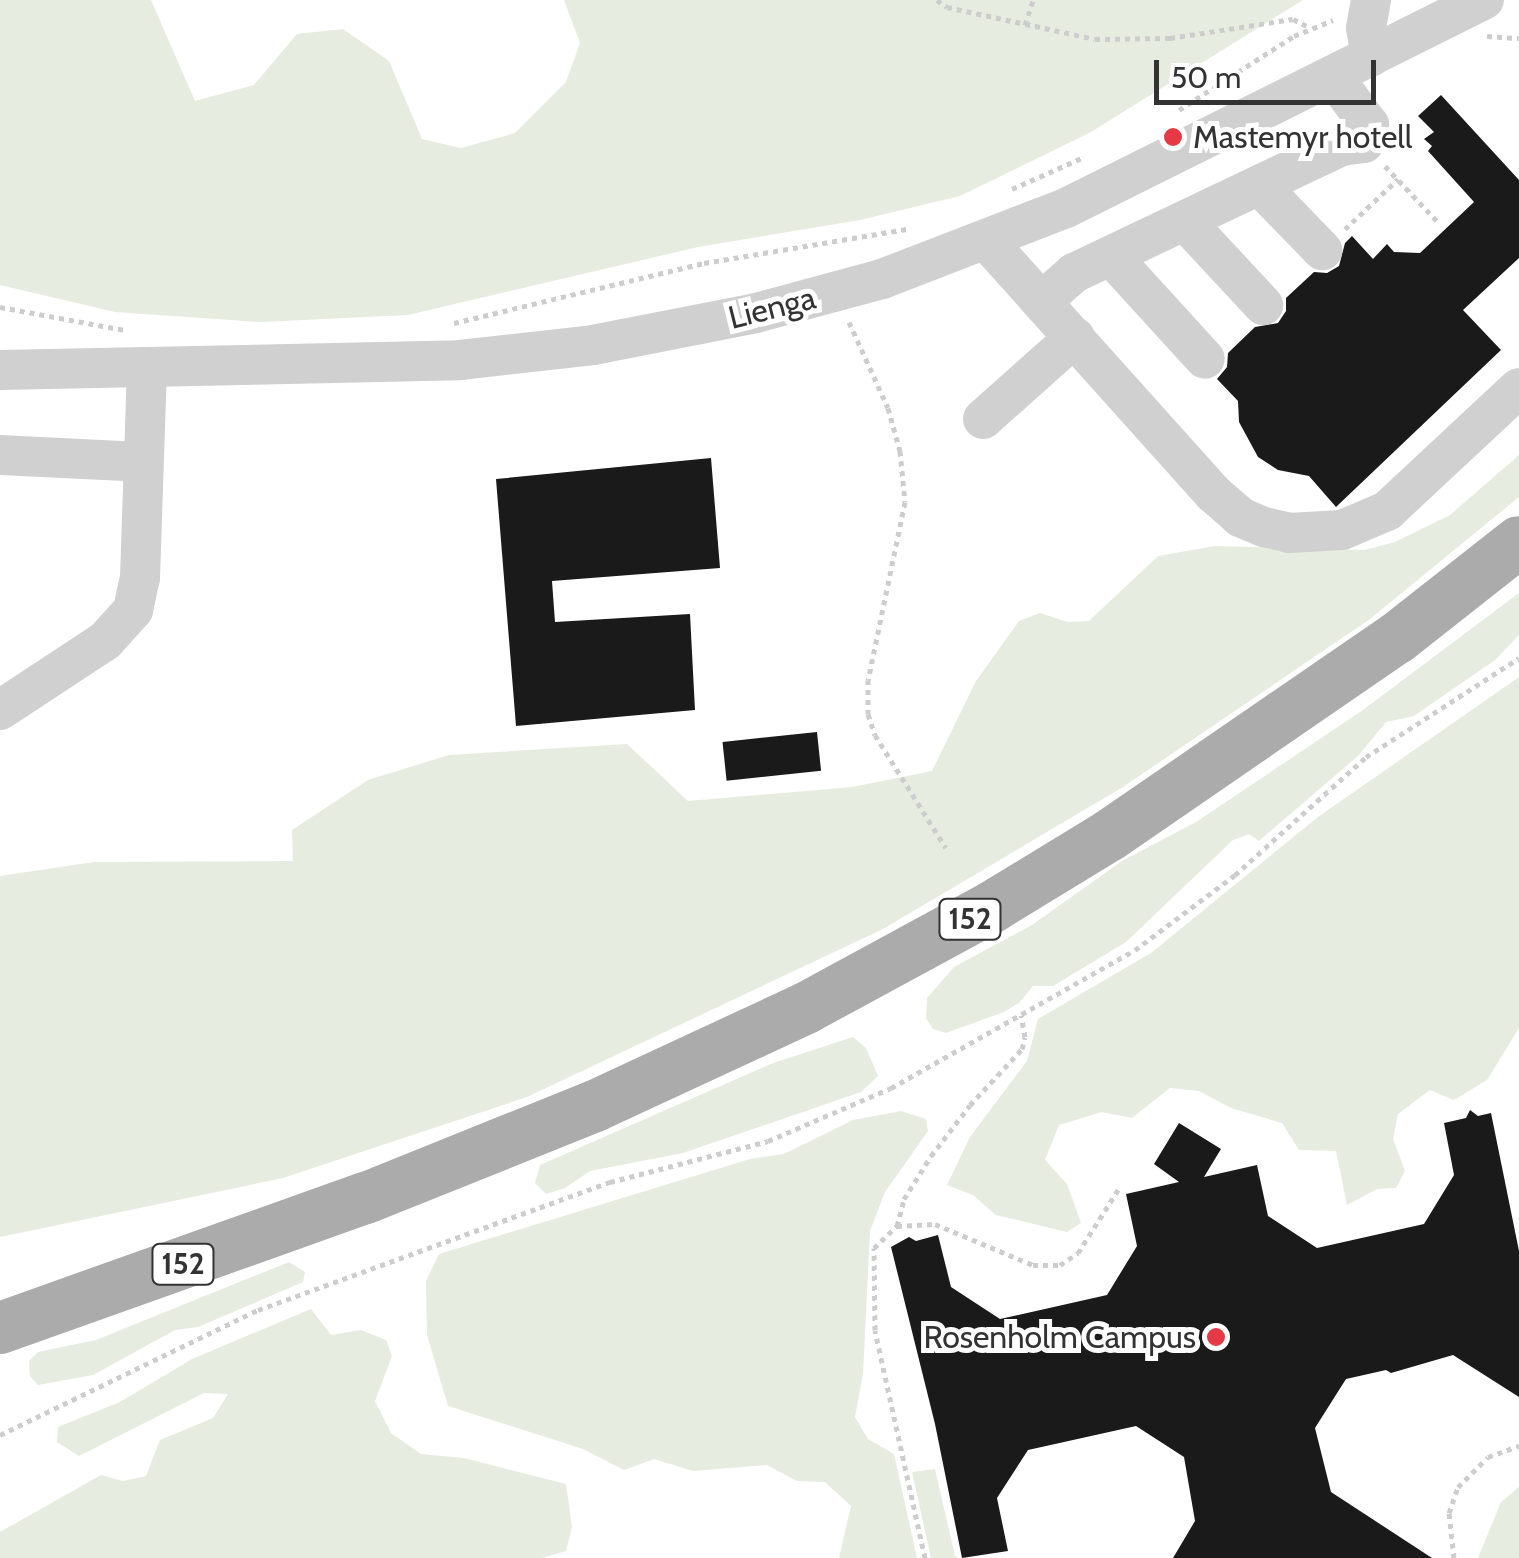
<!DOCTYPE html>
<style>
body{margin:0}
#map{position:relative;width:1519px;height:1558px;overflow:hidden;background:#fff;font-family:Cabin,sans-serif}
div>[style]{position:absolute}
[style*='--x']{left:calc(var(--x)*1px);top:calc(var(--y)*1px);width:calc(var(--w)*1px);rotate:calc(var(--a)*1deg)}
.green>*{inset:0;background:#e6ecdf}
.building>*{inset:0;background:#1a1a1a;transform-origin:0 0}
.path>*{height:5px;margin-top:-2.5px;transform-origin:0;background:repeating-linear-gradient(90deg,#cdcdcd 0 5px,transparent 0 10px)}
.minor>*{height:40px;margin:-20px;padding:0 20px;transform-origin:20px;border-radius:20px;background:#d0d0d0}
.major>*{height:52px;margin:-26px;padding:0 26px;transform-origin:26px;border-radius:26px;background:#ababab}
.dots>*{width:28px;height:28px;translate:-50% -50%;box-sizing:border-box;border:5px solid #fff;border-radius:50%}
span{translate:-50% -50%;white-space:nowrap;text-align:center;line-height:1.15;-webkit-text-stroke:10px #fff;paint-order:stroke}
.shield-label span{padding:2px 8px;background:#fff;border:2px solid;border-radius:8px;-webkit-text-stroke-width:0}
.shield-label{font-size:30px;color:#333;font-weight:700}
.poi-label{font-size:32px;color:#333}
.left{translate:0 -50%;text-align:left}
.right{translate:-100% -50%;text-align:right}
.street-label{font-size:32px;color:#333}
.scale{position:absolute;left:1154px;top:60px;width:222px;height:45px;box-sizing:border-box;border:5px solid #333;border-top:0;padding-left:12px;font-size:30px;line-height:35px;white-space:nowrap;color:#333;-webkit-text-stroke:8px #fff;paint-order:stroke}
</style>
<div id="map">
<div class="green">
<div style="clip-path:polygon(0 0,151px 0,195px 101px,254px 85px,297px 34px,343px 29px,389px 61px,422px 139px,461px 148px,515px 133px,566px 82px,580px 43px,564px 0,1303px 0,1091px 132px,960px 196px,860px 220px,698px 247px,408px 315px,261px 322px,115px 312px,0 285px)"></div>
<div style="clip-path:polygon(1519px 455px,1519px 497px,1370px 619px,1123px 787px,883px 929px,527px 1097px,283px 1178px,0 1237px,0 876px,94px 862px,293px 861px,292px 830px,368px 780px,449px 755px,627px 744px,688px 801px,852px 787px,932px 771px,976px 681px,1019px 621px,1040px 613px,1068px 622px,1089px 621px,1158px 556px,1215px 546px,1365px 550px,1395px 542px,1450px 515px)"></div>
<div style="clip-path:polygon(1519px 593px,1519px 635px,1495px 660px,1414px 716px,1386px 722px,1359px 755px,1259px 841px,1249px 834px,1233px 840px,1126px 942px,1053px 986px,1033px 986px,1019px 1003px,1004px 1012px,946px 1033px,933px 1029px,926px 1018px,927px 998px,954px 967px,1032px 925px,1122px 861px,1196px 822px,1363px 710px)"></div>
<div style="clip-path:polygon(1519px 677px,1519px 1028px,1487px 1080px,1454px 1100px,1430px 1090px,1398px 1114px,1393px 1139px,1405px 1171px,1396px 1188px,1377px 1189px,1347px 1205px,1336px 1151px,1299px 1150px,1282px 1123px,1231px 1108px,1199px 1091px,1170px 1088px,1132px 1118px,1102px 1112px,1059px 1125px,1045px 1160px,1067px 1184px,1081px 1223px,1067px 1232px,996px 1215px,973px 1195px,947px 1185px,970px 1137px,1027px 1061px,1038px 1019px,1151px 953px,1318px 817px)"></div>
<div style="clip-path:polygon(853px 1037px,866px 1048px,878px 1076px,861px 1092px,683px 1153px,590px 1171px,565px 1188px,546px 1194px,535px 1183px,540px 1165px,773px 1063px)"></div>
<div style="clip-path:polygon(901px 1111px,926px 1119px,928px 1131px,885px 1192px,870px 1231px,863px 1374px,855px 1417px,868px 1439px,894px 1454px,917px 1558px,839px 1558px,851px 1506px,825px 1482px,797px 1481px,767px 1465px,693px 1471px,654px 1459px,624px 1470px,583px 1449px,448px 1406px,427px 1335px,426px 1281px,439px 1254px,750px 1159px,784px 1154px,853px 1120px)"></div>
<div style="clip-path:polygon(289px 1262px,305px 1272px,303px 1282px,198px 1327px,175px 1330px,93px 1375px,38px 1385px,30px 1376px,29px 1361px,38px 1352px,96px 1340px)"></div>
<div style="clip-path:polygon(311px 1309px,331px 1335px,361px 1330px,386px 1340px,392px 1356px,375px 1401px,391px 1433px,421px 1454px,464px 1458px,566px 1484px,572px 1527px,566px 1551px,542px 1558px,0 1558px,0 1532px,101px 1475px,123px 1481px,146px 1476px,160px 1440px,213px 1418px,228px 1394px,204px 1393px,79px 1456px,57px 1442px,58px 1427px,120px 1402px,192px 1359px)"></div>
<div style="clip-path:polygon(935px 1469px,955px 1556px,958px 1558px,931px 1558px,912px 1472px)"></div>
<div style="clip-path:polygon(1519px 1487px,1519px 1558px,1478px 1558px,1501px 1502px)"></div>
</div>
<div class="building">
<div style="clip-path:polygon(1441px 95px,1519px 180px,1519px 258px,1463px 310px,1501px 350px,1336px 507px,1309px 476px,1278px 470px,1258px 457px,1239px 422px,1238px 401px,1217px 379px,1227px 367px,1228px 353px,1255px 327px,1278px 323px,1286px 311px,1286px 298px,1314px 272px,1327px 273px,1339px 266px,1345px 243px,1352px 236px,1373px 259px,1387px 244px,1394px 252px,1420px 253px,1474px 202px,1428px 151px,1432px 146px,1424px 139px,1434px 132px,1418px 116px)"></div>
<div style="clip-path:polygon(711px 458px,720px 568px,552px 581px,555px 622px,690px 614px,695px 710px,516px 726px,496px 479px)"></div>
<div style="left:817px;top:732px;width:39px;height:95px;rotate:84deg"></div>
<div style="clip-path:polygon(1470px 1110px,1478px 1116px,1491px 1113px,1519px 1251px,1519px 1397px,1453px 1355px,1391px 1373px,1386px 1370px,1346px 1379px,1315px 1428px,1331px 1492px,1432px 1558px,1173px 1558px,1195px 1521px,1184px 1457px,1136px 1426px,1028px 1450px,997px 1498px,1008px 1551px,962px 1558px,935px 1424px,891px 1247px,909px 1237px,916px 1241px,938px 1235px,951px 1287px,1000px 1319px,1107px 1295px,1137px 1246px,1126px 1194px,1179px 1182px,1154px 1164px,1179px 1123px,1221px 1149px,1204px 1177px,1257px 1165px,1268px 1216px,1317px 1248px,1424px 1224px,1454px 1175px,1444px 1123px,1466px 1118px)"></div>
</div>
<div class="path">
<div style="--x:937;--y:0;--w:12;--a:35"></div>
<div style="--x:947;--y:7;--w:151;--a:12.2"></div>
<div style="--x:1095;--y:39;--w:75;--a:-0.8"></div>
<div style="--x:1170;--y:38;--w:124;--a:-8.8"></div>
<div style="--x:1293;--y:19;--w:20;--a:27"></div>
<div style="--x:1025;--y:25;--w:26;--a:-72"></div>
<div style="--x:1487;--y:36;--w:32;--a:4"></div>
<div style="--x:1179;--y:110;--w:137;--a:-32.8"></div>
<div style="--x:1294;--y:36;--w:42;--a:-22.3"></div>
<div style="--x:1385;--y:166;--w:77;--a:46.6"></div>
<div style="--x:1012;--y:189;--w:79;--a:-24"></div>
<div style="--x:1345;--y:229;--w:73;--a:-43.3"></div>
<div style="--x:0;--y:307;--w:127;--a:10.4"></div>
<div style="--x:849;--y:322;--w:94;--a:65.6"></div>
<div style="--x:888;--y:408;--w:45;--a:74.4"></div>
<div style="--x:900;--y:451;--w:51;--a:84.4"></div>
<div style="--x:905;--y:502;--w:182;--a:101.7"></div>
<div style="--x:868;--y:680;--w:34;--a:90"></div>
<div style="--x:868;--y:714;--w:22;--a:72"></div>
<div style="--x:875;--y:735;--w:133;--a:57.9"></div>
<div style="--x:454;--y:323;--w:257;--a:-13.5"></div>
<div style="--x:704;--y:263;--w:207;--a:-9.5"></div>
<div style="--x:897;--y:1226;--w:28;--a:-75"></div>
<div style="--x:904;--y:1199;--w:51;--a:-57.9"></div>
<div style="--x:931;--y:1156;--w:64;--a:-52.6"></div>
<div style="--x:970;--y:1105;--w:76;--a:-47.1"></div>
<div style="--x:1022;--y:1049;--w:12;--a:-76"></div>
<div style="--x:1025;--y:1037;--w:22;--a:-100"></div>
<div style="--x:0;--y:1435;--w:287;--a:-25.9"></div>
<div style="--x:258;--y:1310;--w:375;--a:-20"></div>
<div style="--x:610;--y:1182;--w:163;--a:-14.5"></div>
<div style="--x:768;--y:1141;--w:134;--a:-23.3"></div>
<div style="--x:891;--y:1088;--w:280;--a:-29.5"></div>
<div style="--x:1135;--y:950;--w:125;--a:-36.9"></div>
<div style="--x:1235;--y:875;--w:176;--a:-42"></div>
<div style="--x:1366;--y:757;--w:182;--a:-32.9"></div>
<div style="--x:925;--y:1558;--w:233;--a:-102.4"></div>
<div style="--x:875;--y:1330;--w:82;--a:-90.7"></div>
<div style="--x:874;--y:1248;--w:32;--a:-44"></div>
<div style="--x:897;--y:1226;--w:38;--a:-3"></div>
<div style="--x:935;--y:1224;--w:106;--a:22.7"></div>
<div style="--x:1033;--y:1265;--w:27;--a:0"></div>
<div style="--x:1060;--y:1265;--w:22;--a:-34"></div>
<div style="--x:1078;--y:1253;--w:75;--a:-57.6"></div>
<div style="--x:1454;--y:1558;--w:45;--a:-96.3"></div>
<div style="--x:1449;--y:1513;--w:28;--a:-71"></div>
<div style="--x:1458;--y:1487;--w:42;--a:-45"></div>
<div style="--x:1488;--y:1457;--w:33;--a:-20"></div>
</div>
<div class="minor">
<div style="--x:1371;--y:0;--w:28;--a:100"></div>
<div style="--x:1366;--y:28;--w:29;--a:80"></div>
<div style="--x:1259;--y:185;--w:91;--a:45.9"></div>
<div style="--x:1185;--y:221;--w:115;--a:47.1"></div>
<div style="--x:986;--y:240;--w:341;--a:48.1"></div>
<div style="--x:1214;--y:494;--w:35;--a:41"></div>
<div style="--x:1240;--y:517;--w:26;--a:23"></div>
<div style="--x:1264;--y:527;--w:26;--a:13"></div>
<div style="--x:1289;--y:533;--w:53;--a:-3.2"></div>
<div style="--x:1342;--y:530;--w:49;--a:-22.9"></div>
<div style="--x:1387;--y:511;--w:180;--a:-43"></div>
<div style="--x:1111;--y:256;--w:139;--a:47.6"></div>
<div style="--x:1042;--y:301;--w:43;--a:-41.2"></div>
<div style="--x:1074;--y:273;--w:297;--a:-25.4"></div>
<div style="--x:1342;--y:146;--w:22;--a:-8"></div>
<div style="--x:1364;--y:143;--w:19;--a:-74"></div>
<div style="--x:1369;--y:125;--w:61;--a:-126.3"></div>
<div style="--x:0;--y:370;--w:460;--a:-1.2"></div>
<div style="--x:460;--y:360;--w:134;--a:-6.4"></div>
<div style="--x:593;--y:345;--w:166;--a:-11.1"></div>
<div style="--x:756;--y:313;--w:131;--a:-15.1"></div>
<div style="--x:882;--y:279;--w:197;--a:-21.1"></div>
<div style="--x:1066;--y:208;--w:467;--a:-26.5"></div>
<div style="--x:983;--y:419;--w:123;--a:-41.7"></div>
<div style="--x:0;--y:455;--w:141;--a:2.8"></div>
<div style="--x:0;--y:710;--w:126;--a:-33.3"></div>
<div style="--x:105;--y:641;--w:42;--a:-47.9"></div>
<div style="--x:133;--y:610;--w:33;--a:-78"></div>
<div style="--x:140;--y:578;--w:210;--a:-88.1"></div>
</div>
<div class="major">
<div style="--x:0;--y:1328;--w:388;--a:-19.6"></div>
<div style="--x:366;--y:1198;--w:247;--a:-21.9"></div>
<div style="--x:595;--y:1106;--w:233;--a:-24.9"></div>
<div style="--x:806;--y:1008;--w:212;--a:-28.5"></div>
<div style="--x:992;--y:907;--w:138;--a:-31.4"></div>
<div style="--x:1110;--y:835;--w:348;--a:-34.5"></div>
<div style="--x:1397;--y:638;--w:155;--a:-38.2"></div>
</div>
<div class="dots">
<div style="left:1173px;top:137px;background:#e63946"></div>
<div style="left:1216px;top:1337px;background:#e63946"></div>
</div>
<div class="shield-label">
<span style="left:970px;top:919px">152</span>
<span style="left:183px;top:1264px">152</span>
</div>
<div class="poi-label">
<span class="left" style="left:1193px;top:137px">Mastemyr hotell</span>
<span class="right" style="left:1196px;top:1337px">Rosenholm Campus</span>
</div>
<div class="street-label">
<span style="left:772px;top:308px;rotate:-14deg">Lienga</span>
</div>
<div class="scale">50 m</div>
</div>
